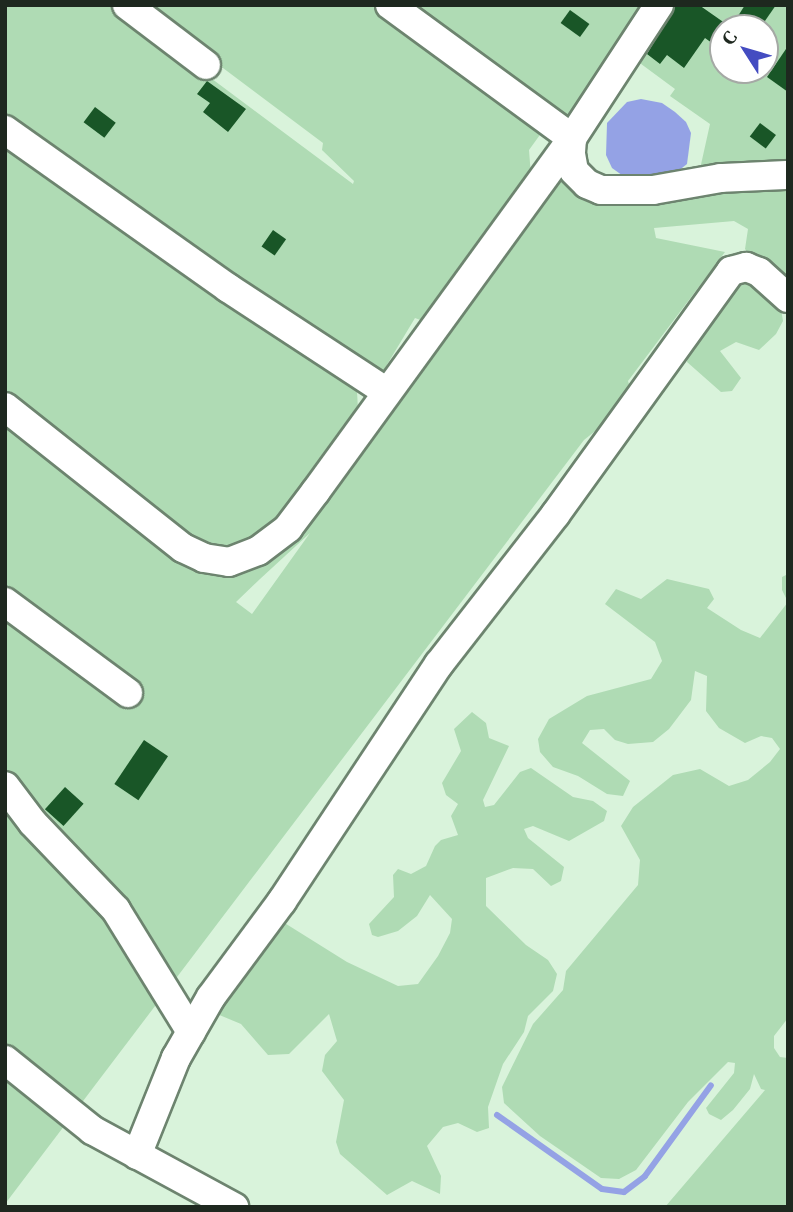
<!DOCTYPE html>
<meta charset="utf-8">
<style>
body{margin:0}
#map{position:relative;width:793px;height:1212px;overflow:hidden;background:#d9f3db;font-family:"Source Serif 4",serif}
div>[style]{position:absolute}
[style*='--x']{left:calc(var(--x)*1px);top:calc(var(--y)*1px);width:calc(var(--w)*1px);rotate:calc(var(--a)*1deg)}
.green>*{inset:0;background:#afdbb4}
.water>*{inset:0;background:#94a2e5}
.stream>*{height:6px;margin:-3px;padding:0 3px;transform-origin:3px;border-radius:3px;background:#94a2e5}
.building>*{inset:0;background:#195627;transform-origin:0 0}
.roads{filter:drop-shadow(2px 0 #6d846f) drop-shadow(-2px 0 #6d846f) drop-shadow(0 2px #6d846f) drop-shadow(0 -2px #6d846f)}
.minor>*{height:28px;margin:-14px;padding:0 14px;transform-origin:14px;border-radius:14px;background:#fff}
span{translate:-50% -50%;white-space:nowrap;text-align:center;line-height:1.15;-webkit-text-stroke:7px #fff;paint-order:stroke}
.frame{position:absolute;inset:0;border:7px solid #1e281f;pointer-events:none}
.north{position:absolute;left:709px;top:14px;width:70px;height:70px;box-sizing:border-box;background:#fff;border:2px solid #a5a9a5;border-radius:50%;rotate:307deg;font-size:19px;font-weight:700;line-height:28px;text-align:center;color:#1e281f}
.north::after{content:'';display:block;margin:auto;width:24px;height:32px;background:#444cc1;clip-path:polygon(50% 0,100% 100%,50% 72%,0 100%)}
</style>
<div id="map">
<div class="green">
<div style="clip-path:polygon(evenodd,5px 5px,113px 5px,353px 184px,354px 181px,322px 150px,323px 143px,139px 5px,371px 5px,542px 132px,529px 150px,531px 176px,540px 180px,738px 184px,755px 192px,770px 182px,788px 181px,788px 287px,753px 259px,745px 249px,748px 229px,734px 221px,654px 228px,656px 238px,725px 252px,628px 381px,631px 390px,604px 424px,584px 440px,5px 1204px,5px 416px,194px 561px,258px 555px,426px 322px,415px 318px,379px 378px,5px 122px,5px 5px,310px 533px,252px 614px,236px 602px,260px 579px,310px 533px)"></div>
<div style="clip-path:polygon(408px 5px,650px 5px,566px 122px)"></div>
<div style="clip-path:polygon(evenodd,668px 5px,788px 5px,788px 166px,700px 169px,710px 124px,670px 96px,675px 89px,633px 58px,668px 5px,723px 28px,765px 28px,765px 70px,723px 70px,723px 28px)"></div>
<div style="clip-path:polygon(5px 140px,345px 379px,357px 392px,358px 409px,344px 442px,272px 535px,250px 548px,197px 550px,5px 396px)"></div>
<div style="clip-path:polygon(740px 280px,755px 281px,780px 303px,783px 321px,776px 334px,759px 350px,736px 342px,720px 351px,741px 378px,732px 391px,721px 392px,687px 362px,689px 335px)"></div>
<div style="clip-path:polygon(788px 574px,788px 1018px,774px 1036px,774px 1048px,780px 1057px,788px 1058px,788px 1207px,665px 1207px,765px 1090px,761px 1089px,754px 1074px,750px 1089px,733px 1110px,721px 1120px,709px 1114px,706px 1108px,734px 1073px,735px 1063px,728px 1062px,688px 1102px,636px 1170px,619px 1179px,601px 1178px,540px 1136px,504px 1103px,502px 1087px,533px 1024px,563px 990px,566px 971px,638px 885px,640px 860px,621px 826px,633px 807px,673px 775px,700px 769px,729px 786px,748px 780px,770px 762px,780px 749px,772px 738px,761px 736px,745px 743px,719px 728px,706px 711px,707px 676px,695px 671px,691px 700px,669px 729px,653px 742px,628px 744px,615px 740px,604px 729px,590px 730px,582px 743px,630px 781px,623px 796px,607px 794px,578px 776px,553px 767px,540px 752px,538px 739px,549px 719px,587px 696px,651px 679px,662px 661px,655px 642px,605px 604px,616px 589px,641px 599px,667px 579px,709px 589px,714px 599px,707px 608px,741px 630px,760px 638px,788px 602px,782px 590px,782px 577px)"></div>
<div style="clip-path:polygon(472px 712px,486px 723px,489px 738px,509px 746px,483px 800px,485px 807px,494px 805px,520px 772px,531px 768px,573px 797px,593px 801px,607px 811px,604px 821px,569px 841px,533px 826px,524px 829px,528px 838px,564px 867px,561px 881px,551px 886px,533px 869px,513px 868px,486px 878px,486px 906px,526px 945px,548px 960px,557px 974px,553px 991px,528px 1016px,524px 1032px,503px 1064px,488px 1107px,489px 1128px,477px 1132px,458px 1123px,443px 1127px,427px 1146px,441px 1176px,440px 1194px,412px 1181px,387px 1195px,340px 1154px,336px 1142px,344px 1100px,322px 1071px,325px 1055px,337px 1041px,329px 1014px,289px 1054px,268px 1055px,241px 1024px,217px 1014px,209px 993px,283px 922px,347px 962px,398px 986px,418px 984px,438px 956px,450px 933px,452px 919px,430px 895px,417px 916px,398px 931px,378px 937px,372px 935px,369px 924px,394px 897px,393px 875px,398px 869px,411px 874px,426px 866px,435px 846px,441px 840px,458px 835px,451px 816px,458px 804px,446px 795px,442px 783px,461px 751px,454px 729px)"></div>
</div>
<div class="water">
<div style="clip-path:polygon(641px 99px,662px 103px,675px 112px,686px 122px,691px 133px,687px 164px,673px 175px,626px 178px,612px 168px,606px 155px,607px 123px,627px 102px)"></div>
</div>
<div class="stream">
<div style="--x:497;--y:1115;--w:128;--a:35.2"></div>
<div style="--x:602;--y:1189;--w:22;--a:8"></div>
<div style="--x:624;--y:1192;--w:26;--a:-37"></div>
<div style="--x:645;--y:1176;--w:112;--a:-54"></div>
</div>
<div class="building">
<div style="clip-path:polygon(676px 5px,699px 5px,729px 26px,723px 28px,723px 51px,705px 38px,684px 68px,667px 55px,660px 64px,647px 54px)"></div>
<div style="clip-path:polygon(745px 5px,776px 5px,760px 28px,754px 28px,738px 16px)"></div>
<div style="left:570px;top:10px;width:24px;height:16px;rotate:36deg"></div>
<div style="clip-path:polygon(788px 46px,788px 92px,767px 77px)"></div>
<div style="clip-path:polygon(207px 81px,246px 109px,228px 132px,203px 112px,210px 103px,197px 94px)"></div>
<div style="left:95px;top:107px;width:26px;height:19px;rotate:37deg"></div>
<div style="left:760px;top:123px;width:20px;height:17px;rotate:37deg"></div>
<div style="left:273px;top:230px;width:16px;height:20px;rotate:35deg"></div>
<div style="left:144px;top:740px;width:29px;height:53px;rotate:34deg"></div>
<div style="left:65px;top:787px;width:25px;height:30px;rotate:42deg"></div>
</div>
<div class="roads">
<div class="minor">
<div style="--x:127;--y:5;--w:99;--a:37.2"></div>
<div style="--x:390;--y:5;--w:225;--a:36.2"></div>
<div style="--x:572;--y:138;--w:159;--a:-56.8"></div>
<div style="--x:5;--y:130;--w:273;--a:35.3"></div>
<div style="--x:228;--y:288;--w:190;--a:33.2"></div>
<div style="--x:572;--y:138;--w:16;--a:94"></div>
<div style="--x:571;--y:154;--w:17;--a:80"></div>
<div style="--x:574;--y:171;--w:18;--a:45"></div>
<div style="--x:587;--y:184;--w:15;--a:23"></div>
<div style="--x:601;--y:190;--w:52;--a:0"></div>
<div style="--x:653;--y:190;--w:69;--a:-10"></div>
<div style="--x:721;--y:178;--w:67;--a:-2.6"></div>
<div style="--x:5;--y:407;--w:227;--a:38.4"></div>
<div style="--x:183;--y:548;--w:23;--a:25"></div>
<div style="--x:204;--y:558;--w:25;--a:9"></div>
<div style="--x:229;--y:562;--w:31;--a:-21"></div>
<div style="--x:258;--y:551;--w:38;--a:-37"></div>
<div style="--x:288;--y:528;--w:46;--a:-52.9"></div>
<div style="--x:316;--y:491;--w:436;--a:-54"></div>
<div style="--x:5;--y:602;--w:153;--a:36.5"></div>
<div style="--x:5;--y:786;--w:46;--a:52.9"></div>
<div style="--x:33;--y:823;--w:120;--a:46.3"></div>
<div style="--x:116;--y:910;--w:143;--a:58.4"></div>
<div style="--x:5;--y:1060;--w:112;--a:38.8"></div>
<div style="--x:92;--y:1130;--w:162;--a:28.5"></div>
<div style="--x:137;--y:1155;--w:105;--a:-68.1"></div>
<div style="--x:176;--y:1058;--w:70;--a:-60.2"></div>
<div style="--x:211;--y:997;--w:119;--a:-53.5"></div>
<div style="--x:282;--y:901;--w:284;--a:-56.5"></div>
<div style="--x:439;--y:664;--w:189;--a:-52.1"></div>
<div style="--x:555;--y:515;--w:301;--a:-54.2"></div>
<div style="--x:731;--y:271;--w:16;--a:-15"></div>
<div style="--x:746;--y:267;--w:14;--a:21"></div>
<div style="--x:759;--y:272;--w:39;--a:42"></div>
</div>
</div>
<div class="frame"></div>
<div class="north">С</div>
</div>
